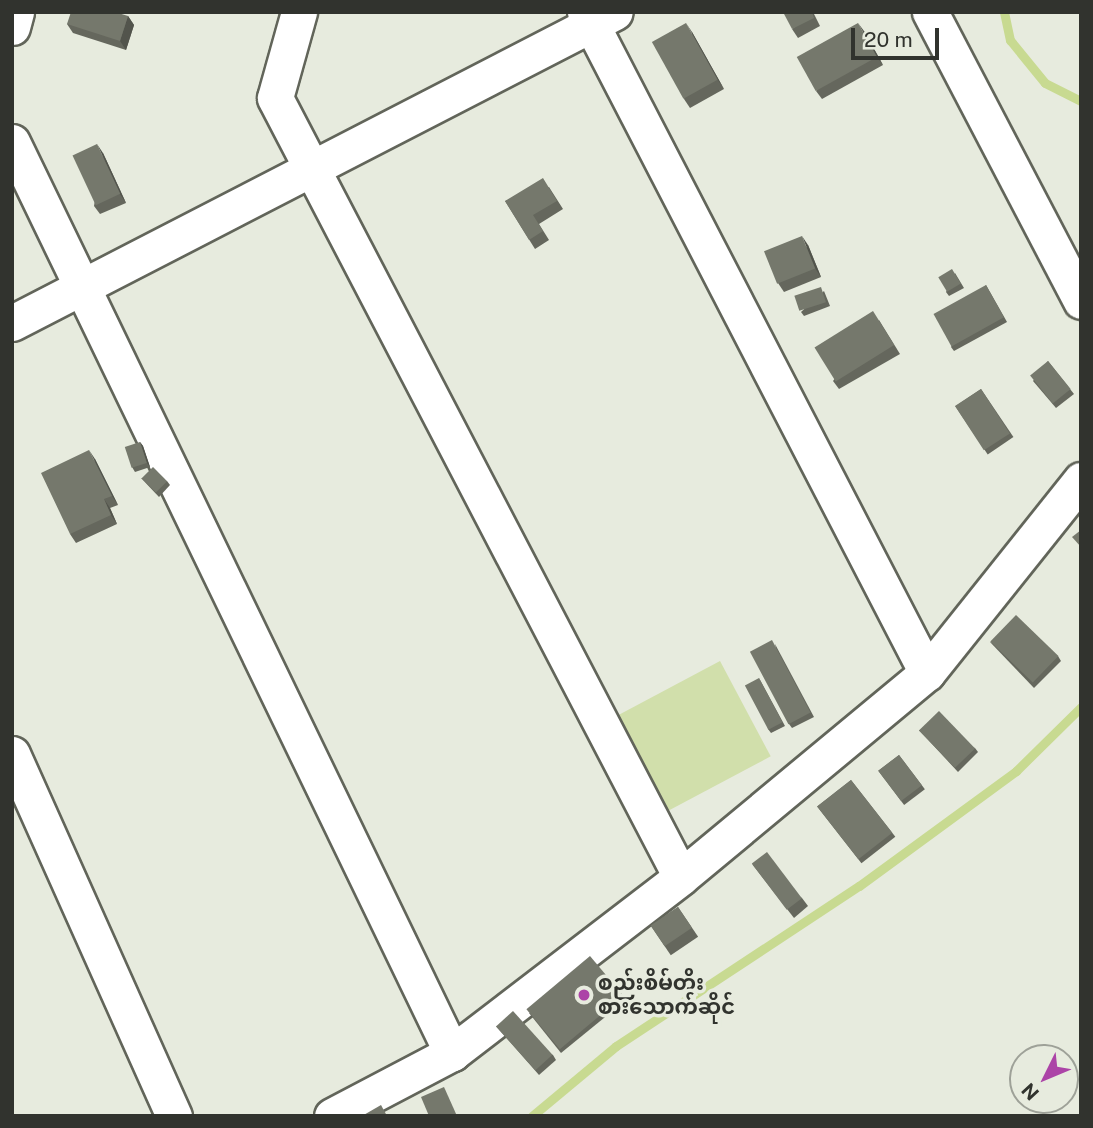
<!DOCTYPE html>
<meta charset="utf-8">
<style>
body{margin:0}
#map{position:relative;width:1093px;height:1128px;overflow:hidden;background:#e7ebde;font-family:"Public Sans","Noto Sans Myanmar",sans-serif}
div>[style]{position:absolute}
[style*='--x']{left:calc(var(--x)*1px);top:calc(var(--y)*1px);width:calc(var(--w)*1px);rotate:calc(var(--a)*1deg)}
.green>*{inset:0;background:#d1dfab;transform-origin:0 0}
.stream>*{height:9px;margin:-4.5px;padding:0 4.5px;transform-origin:4.5px;border-radius:4.5px;background:#c8da91}
.roads{filter:drop-shadow(2px 0 #62655a) drop-shadow(-2px 0 #62655a) drop-shadow(0 2px #62655a) drop-shadow(0 -2px #62655a)}
.minor>*{height:35px;margin:-17.5px;padding:0 17.5px;transform-origin:17.5px;border-radius:17.5px;background:#fff}
.wall>*{inset:0;background:#65675d;transform-origin:0 0}
.shaded-wall>*{inset:0;background:#52544c}
.building>*{inset:0;background:#75786c;transform-origin:0 0}
.dots>*{width:19px;height:19px;translate:-50% -50%;box-sizing:border-box;border:4px solid #e7ebde;border-radius:50%}
span{translate:-50% -50%;white-space:nowrap;text-align:center;line-height:1.15;-webkit-text-stroke:7px #e7ebde;paint-order:stroke}
.poi-label{font-size:21px;color:#31332e;font-weight:700}
.left{translate:0 -50%;text-align:left}
.frame{position:absolute;inset:0;border:14px solid #31332e;pointer-events:none}
.north{position:absolute;left:1009px;top:1044px;width:70px;height:70px;box-sizing:border-box;background:#e7ebde;border:2px solid #9ea198;border-radius:50%;rotate:227deg;font-size:19px;font-weight:700;line-height:28px;text-align:center;color:#31332e}
.north::after{content:'';display:block;margin:auto;width:24px;height:32px;background:#ac44a7;clip-path:polygon(50% 0,100% 100%,50% 72%,0 100%)}
.scale{position:absolute;left:851px;top:28px;width:88px;height:32px;box-sizing:border-box;border:4px solid #31332e;border-top:0;padding-left:9px;font-size:21px;line-height:24px;white-space:nowrap;color:#31332e;-webkit-text-stroke:5px #e7ebde;paint-order:stroke}
</style>
<div id="map">
<div class="green">
<div style="left:720px;top:661px;width:108px;height:116px;rotate:62deg"></div>
</div>
<div class="stream">
<div style="--x:1004;--y:12;--w:29;--a:78"></div>
<div style="--x:1010;--y:40;--w:55;--a:50.9"></div>
<div style="--x:1045;--y:83;--w:40;--a:26.6"></div>
<div style="--x:532;--y:1116;--w:109;--a:-39.8"></div>
<div style="--x:616;--y:1046;--w:291;--a:-33.4"></div>
<div style="--x:859;--y:886;--w:195;--a:-36.2"></div>
<div style="--x:1016;--y:771;--w:91;--a:-44.6"></div>
</div>
<div class="roads">
<div class="minor">
<div style="--x:299;--y:12;--w:89;--a:105.6"></div>
<div style="--x:275;--y:98;--w:878;--a:62.47"></div>
<div style="--x:585;--y:12;--w:744;--a:62.64"></div>
<div style="--x:930;--y:12;--w:326;--a:62.4"></div>
<div style="--x:12;--y:27;--w:16;--a:-75"></div>
<div style="--x:12;--y:142;--w:1012;--a:64.22"></div>
<div style="--x:12;--y:323;--w:678;--a:-27.28"></div>
<div style="--x:12;--y:754;--w:397;--a:65.9"></div>
<div style="--x:332;--y:1116;--w:136;--a:-27.7"></div>
<div style="--x:452;--y:1053;--w:289;--a:-37.5"></div>
<div style="--x:681;--y:877;--w:320;--a:-39.7"></div>
<div style="--x:927;--y:673;--w:247;--a:-51.4"></div>
</div>
</div>
<div class="wall">
<div style="clip-path:polygon(813px 12px,820px 26px,798px 38px,792px 29px)"></div>
<div style="clip-path:polygon(128px 16px,134px 25px,126px 50px,73px 33px,67px 24px)"></div>
<div style="clip-path:polygon(864px 31px,883px 65px,822px 99px,816px 91px)"></div>
<div style="clip-path:polygon(692px 32px,724px 89px,690px 108px,684px 99px)"></div>
<div style="clip-path:polygon(103px 153px,126px 203px,100px 214px,94px 206px)"></div>
<div style="clip-path:polygon(549px 187px,563px 209px,539px 224px,549px 240px,535px 249px,505px 201px)"></div>
<div style="clip-path:polygon(808px 245px,821px 277px,784px 292px,778px 283px)"></div>
<div style="clip-path:polygon(955px 273px,964px 288px,949px 296px,946px 292px)"></div>
<div style="clip-path:polygon(986px 285px,1007px 322px,954px 351px,951px 347px)"></div>
<div style="clip-path:polygon(824px 291px,830px 306px,804px 316px,801px 312px)"></div>
<div style="clip-path:polygon(879px 320px,900px 354px,839px 389px,833px 381px)"></div>
<div style="clip-path:polygon(1048px 361px,1074px 394px,1056px 408px,1033px 381px)"></div>
<div style="left:981px;top:389px;width:58px;height:31px;rotate:56deg"></div>
<div style="clip-path:polygon(140px 442px,143px 446px,150px 467px,135px 472px,132px 467px)"></div>
<div style="clip-path:polygon(95px 459px,118px 505px,110px 508px,117px 524px,76px 543px,70px 534px)"></div>
<div style="clip-path:polygon(141px 478px,167px 481px,170px 485px,159px 497px)"></div>
<div style="clip-path:polygon(990px 642px,1058px 656px,1061px 661px,1034px 688px)"></div>
<div style="clip-path:polygon(775px 644px,814px 717px,792px 728px,789px 724px)"></div>
<div style="clip-path:polygon(759px 678px,785px 726px,771px 733px,768px 729px)"></div>
<div style="clip-path:polygon(919px 730px,975px 748px,978px 752px,958px 772px)"></div>
<div style="left:899px;top:755px;width:43px;height:26px;rotate:53deg"></div>
<div style="left:851px;top:780px;width:72px;height:43px;rotate:52deg"></div>
<div style="clip-path:polygon(752px 864px,802px 898px,808px 906px,794px 918px)"></div>
<div style="left:678px;top:907px;width:36px;height:33px;rotate:56deg"></div>
<div style="clip-path:polygon(623px 996px,626px 1000px,561px 1053px,529px 1013px)"></div>
<div style="clip-path:polygon(496px 1026px,553px 1055px,556px 1060px,539px 1075px)"></div>
</div>
<div class="shaded-wall">
<div style="clip-path:polygon(128px 16px,134px 25px,126px 50px,120px 41px)"></div>
<div style="clip-path:polygon(686px 23px,692px 32px,724px 89px,718px 80px)"></div>
<div style="clip-path:polygon(858px 23px,864px 31px,883px 65px,877px 57px)"></div>
<div style="clip-path:polygon(97px 144px,103px 153px,126px 203px,120px 194px)"></div>
<div style="clip-path:polygon(802px 236px,808px 245px,821px 277px,815px 268px)"></div>
<div style="clip-path:polygon(140px 442px,143px 446px,150px 467px,147px 463px)"></div>
<div style="clip-path:polygon(89px 450px,95px 459px,118px 505px,112px 496px)"></div>
<div style="clip-path:polygon(104px 499px,110px 508px,117px 524px,111px 515px)"></div>
</div>
<div class="building">
<div style="clip-path:polygon(71px 12px,115px 12px,128px 16px,120px 41px,67px 24px)"></div>
<div style="clip-path:polygon(783px 12px,812px 12px,814px 18px,792px 29px)"></div>
<div style="left:686px;top:23px;width:65px;height:39px;rotate:61deg"></div>
<div style="left:858px;top:23px;width:39px;height:70px;rotate:61deg"></div>
<div style="left:97px;top:144px;width:55px;height:27px;rotate:65deg"></div>
<div style="clip-path:polygon(543px 178px,557px 201px,533px 215px,543px 231px,529px 240px,505px 201px)"></div>
<div style="left:802px;top:236px;width:35px;height:41px;rotate:68deg"></div>
<div style="left:952px;top:269px;width:17px;height:16px;rotate:59deg"></div>
<div style="left:986px;top:285px;width:37px;height:60px;rotate:61deg"></div>
<div style="left:821px;top:287px;width:16px;height:28px;rotate:72deg"></div>
<div style="left:873px;top:311px;width:40px;height:69px;rotate:58deg"></div>
<div style="left:1048px;top:361px;width:36px;height:23px;rotate:51deg"></div>
<div style="left:981px;top:389px;width:53px;height:31px;rotate:57deg"></div>
<div style="left:140px;top:442px;width:22px;height:16px;rotate:72deg"></div>
<div style="clip-path:polygon(89px 450px,112px 496px,104px 499px,111px 515px,70px 534px,41px 473px)"></div>
<div style="left:153px;top:467px;width:20px;height:16px;rotate:45deg"></div>
<div style="clip-path:polygon(1081px 530px,1081px 547px,1072px 537px)"></div>
<div style="left:1016px;top:615px;width:59px;height:37px;rotate:44deg"></div>
<div style="left:772px;top:640px;width:82px;height:25px;rotate:62deg"></div>
<div style="left:759px;top:678px;width:50px;height:16px;rotate:62deg"></div>
<div style="left:939px;top:711px;width:52px;height:28px;rotate:46deg"></div>
<div style="left:899px;top:755px;width:38px;height:26px;rotate:53deg"></div>
<div style="left:851px;top:780px;width:67px;height:43px;rotate:52deg"></div>
<div style="left:767px;top:852px;width:58px;height:19px;rotate:53deg"></div>
<div style="left:678px;top:907px;width:25px;height:33px;rotate:56deg"></div>
<div style="left:590px;top:956px;width:52px;height:83px;rotate:50deg"></div>
<div style="left:513px;top:1011px;width:59px;height:23px;rotate:48deg"></div>
<div style="clip-path:polygon(444px 1087px,457px 1116px,429px 1116px,421px 1097px)"></div>
<div style="clip-path:polygon(381px 1105px,387px 1116px,362px 1116px)"></div>
</div>
<div class="dots">
<div style="left:584px;top:995px;background:#ac44a7"></div>
</div>
<div class="poi-label">
<span class="left" style="left:598px;top:995px">စည်းစိမ်တိုး<br>စားသောက်ဆိုင်</span>
</div>
<div class="frame"></div>
<div class="north">N</div>
<div class="scale">20 m</div>
</div>
